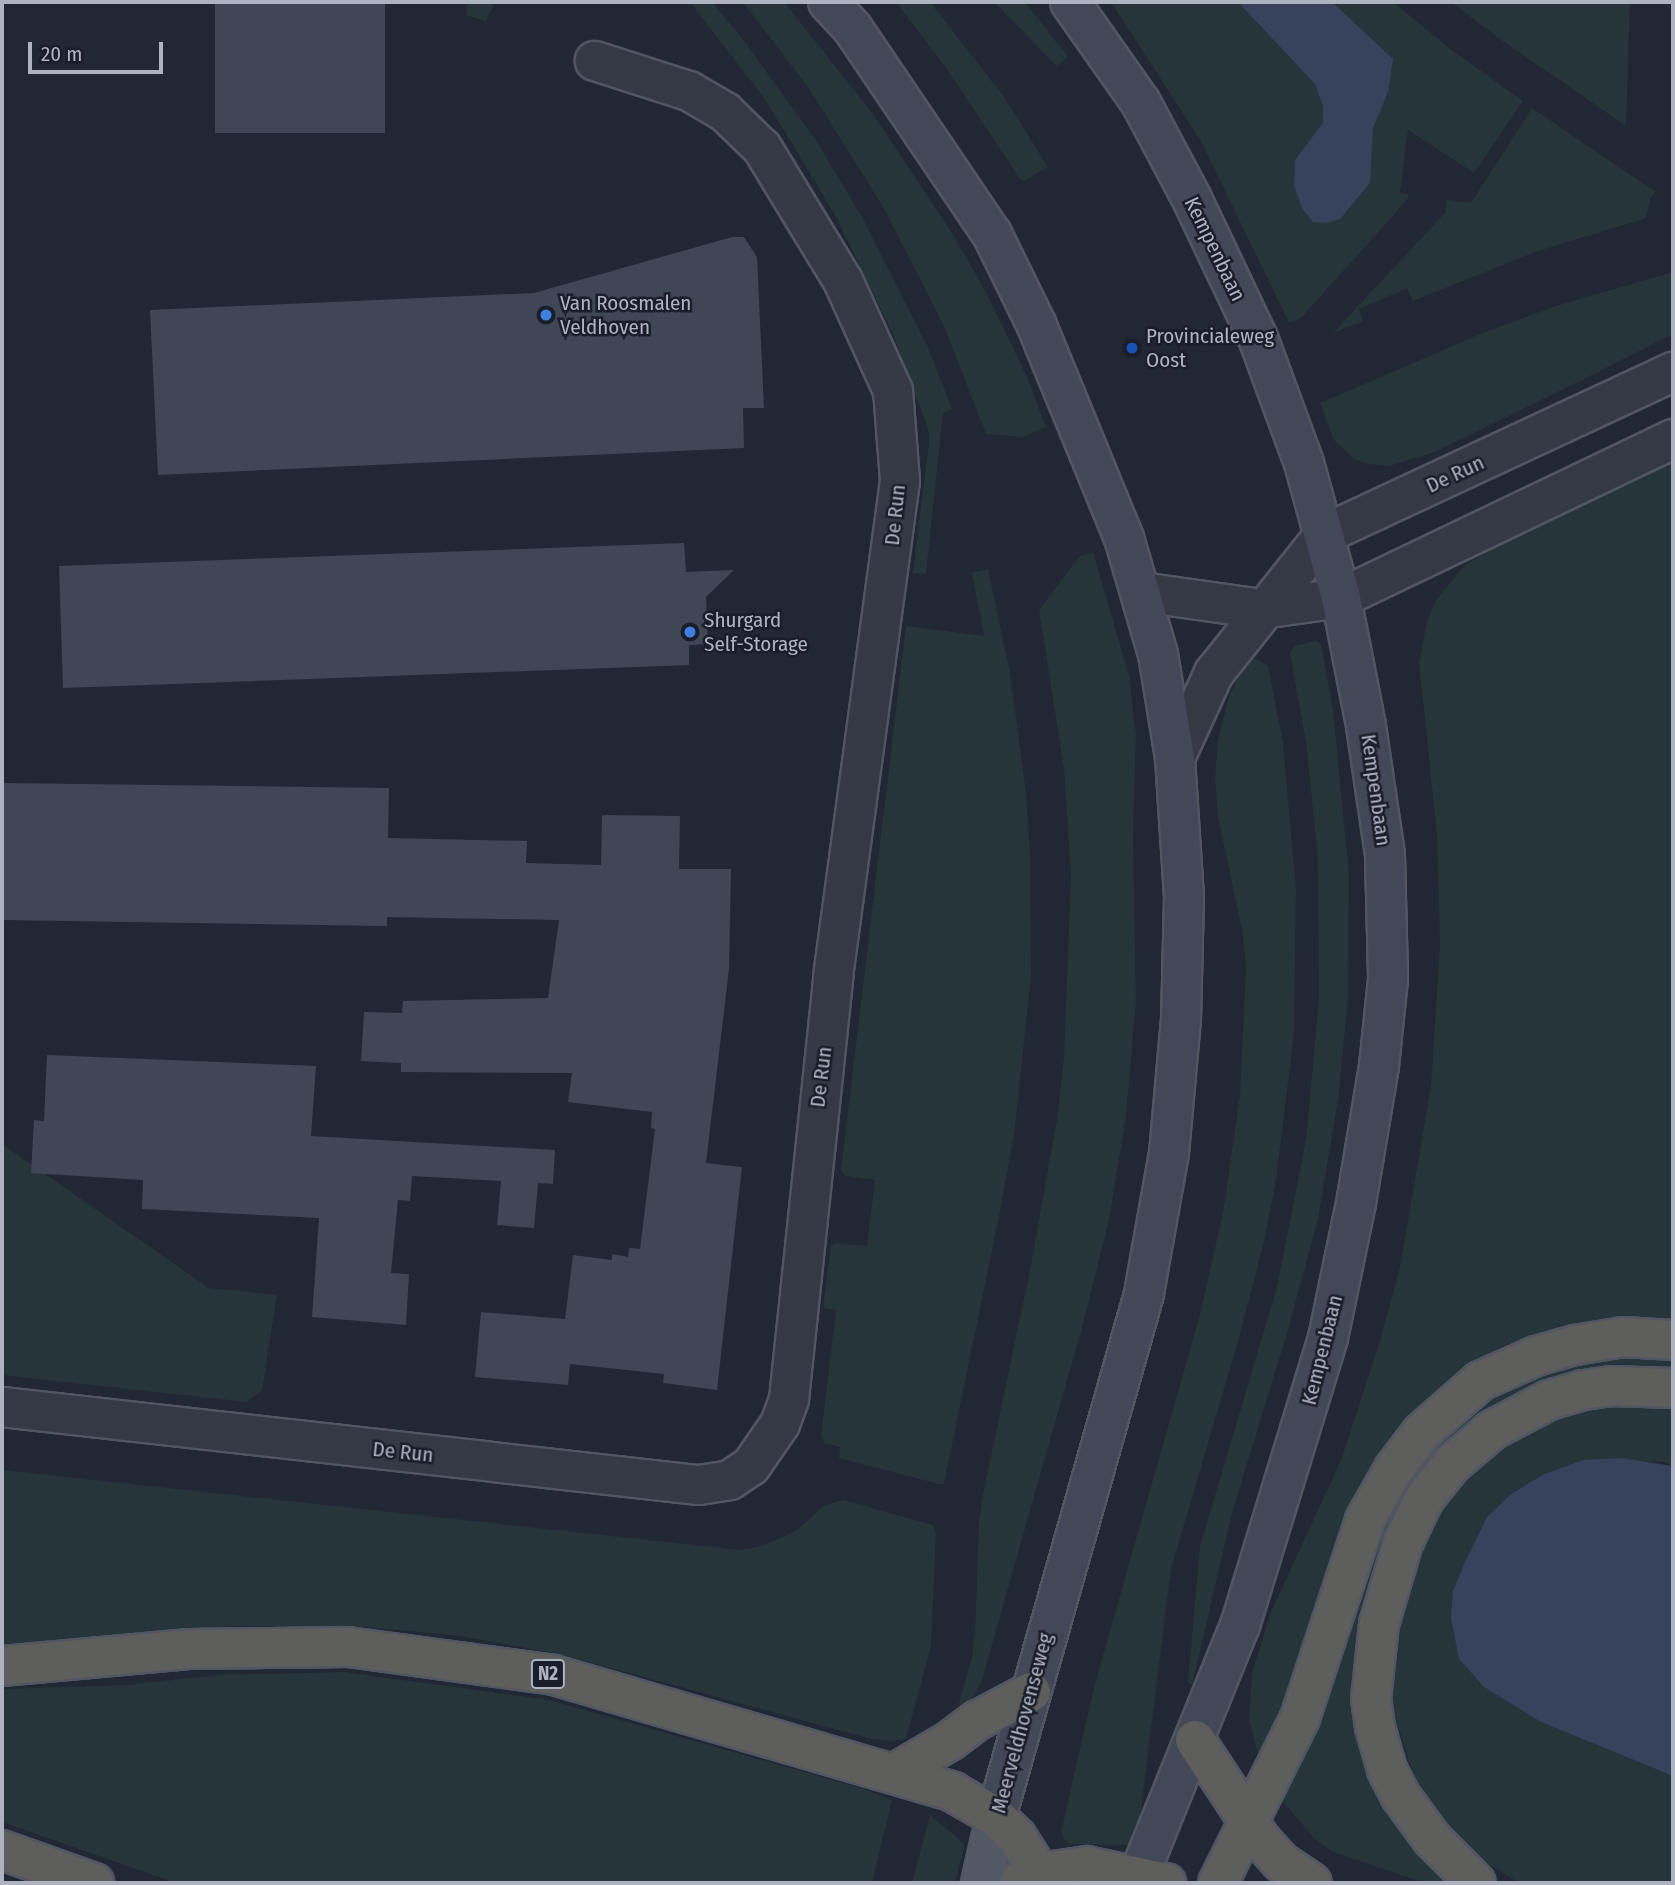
<!DOCTYPE html>
<style>
body{margin:0}
#map{position:relative;width:1675px;height:1885px;overflow:hidden;background:#212735;font-family:"Fira Sans Condensed",sans-serif}
div>[style]{position:absolute}
[style*='--x']{left:calc(var(--x)*1px);top:calc(var(--y)*1px);width:calc(var(--w)*1px);rotate:calc(var(--a)*1deg)}
.green>*{inset:0;background:#253539}
.water>*{inset:0;background:#37425d}
.building>*{inset:0;background:#3f4656;transform-origin:0 0}
.roads{filter:drop-shadow(2px 0 #515663) drop-shadow(-2px 0 #515663) drop-shadow(0 2px #515663) drop-shadow(0 -2px #515663)}
.minor>*{height:38px;margin:-19px;padding:0 19px;transform-origin:19px;border-radius:19px;background:#343945}
.tertiary>*{height:38px;margin:-19px;padding:0 19px;transform-origin:19px;border-radius:19px;background:#343945}
.secondary>*{height:38px;margin:-19px;padding:0 19px;transform-origin:19px;border-radius:19px;background:#424858}
.primary>*{height:38px;margin:-19px;padding:0 19px;transform-origin:19px;border-radius:19px;background:#525866}
.trunk>*{height:38px;margin:-19px;padding:0 19px;transform-origin:19px;border-radius:19px;background:#5e5e5c}
.dots>*{width:19px;height:19px;translate:-50% -50%;box-sizing:border-box;border:4px solid #191e2a;border-radius:50%}
span{translate:-50% -50%;white-space:nowrap;text-align:center;line-height:1.15;-webkit-text-stroke:5px #191e2a;paint-order:stroke}
.shield-label span{padding:2px 5px;background:#191e2a;border:2px solid;border-radius:5px;-webkit-text-stroke-width:0}
.shield-label{font-size:19px;color:#aeb3c2;font-weight:700}
.street-label{font-size:21px;color:#aeb3c2}
.poi-label{font-size:21px;color:#aeb3c2}
.left{translate:0 -50%;text-align:left}
.frame{position:absolute;inset:0;border:4px solid #aeb3c2;pointer-events:none}
.scale{position:absolute;left:28px;top:42px;width:135px;height:32px;box-sizing:border-box;border:4px solid #aeb3c2;border-top:0;padding-left:9px;font-size:21px;line-height:24px;white-space:nowrap;color:#aeb3c2;-webkit-text-stroke:5px #191e2a;paint-order:stroke}
</style>
<div id="map">
<div class="green">
<div style="clip-path:polygon(467px 2px,495px 2px,486px 21px,466px 15px)"></div>
<div style="clip-path:polygon(690px 2px,712px 2px,742px 38px,817px 142px,862px 217px,929px 350px,952px 409px,943px 413px,926px 574px,913px 573px,929px 442px,928px 429px,893px 334px,836px 217px,790px 140px,761px 94px)"></div>
<div style="clip-path:polygon(743px 2px,784px 2px,873px 114px,954px 236px,987px 294px,1027px 377px,1046px 427px,1023px 437px,986px 434px,944px 326px,882px 205px,810px 90px)"></div>
<div style="clip-path:polygon(896px 2px,930px 2px,1004px 97px,1048px 167px,1024px 181px,1020px 179px,947px 69px)"></div>
<div style="clip-path:polygon(994px 2px,1025px 2px,1068px 57px,1057px 66px)"></div>
<div style="clip-path:polygon(1111px 2px,1393px 2px,1449px 48px,1523px 101px,1474px 173px,1408px 130px,1400px 193px,1409px 194px,1407px 200px,1301px 318px,1289px 323px,1201px 141px)"></div>
<div style="clip-path:polygon(1451px 2px,1630px 2px,1626px 126px,1500px 39px)"></div>
<div style="clip-path:polygon(1532px 108px,1656px 192px,1650px 198px,1646px 218px,1535px 252px,1413px 301px,1407px 288px,1359px 309px,1363px 321px,1333px 333px,1445px 213px,1446px 200px,1471px 203px)"></div>
<div style="clip-path:polygon(1673px 272px,1673px 334px,1582px 380px,1435px 452px,1389px 466px,1367px 464px,1354px 459px,1334px 440px,1320px 403px,1485px 332px,1556px 306px)"></div>
<div style="clip-path:polygon(1673px 454px,1673px 1321px,1654px 1318px,1607px 1319px,1535px 1334px,1501px 1347px,1431px 1395px,1396px 1435px,1280px 1725px,1259px 1757px,1249px 1720px,1252px 1673px,1271px 1612px,1341px 1460px,1379px 1344px,1400px 1267px,1431px 1086px,1440px 944px,1437px 835px,1419px 663px,1427px 620px,1436px 600px,1464px 566px,1508px 538px)"></div>
<div style="clip-path:polygon(1093px 552px,1129px 676px,1136px 735px,1133px 835px,1136px 1002px,1126px 1116px,1109px 1220px,1083px 1324px,982px 1680px,974px 1696px,961px 1709px,959px 1703px,972px 1657px,975px 1632px,979px 1521px,983px 1494px,1031px 1265px,1057px 1119px,1064px 1056px,1071px 875px,1064px 769px,1039px 610px,1079px 557px)"></div>
<div style="clip-path:polygon(988px 569px,1010px 673px,1026px 793px,1030px 855px,1031px 977px,1014px 1135px,1001px 1206px,944px 1484px,939px 1484px,839px 1458px,840px 1447px,824px 1443px,821px 1435px,836px 1310px,823px 1308px,831px 1246px,835px 1243px,867px 1246px,875px 1180px,845px 1176px,841px 1170px,906px 626px,984px 636px,972px 573px)"></div>
<div style="clip-path:polygon(1316px 641px,1321px 644px,1333px 709px,1349px 875px,1348px 999px,1338px 1100px,1318px 1219px,1288px 1330px,1232px 1513px,1192px 1685px,1188px 1682px,1200px 1546px,1277px 1287px,1306px 1140px,1319px 999px,1318px 859px,1306px 742px,1290px 653px,1294px 646px)"></div>
<div style="clip-path:polygon(1256px 658px,1268px 666px,1283px 743px,1296px 889px,1294px 1034px,1276px 1180px,1264px 1242px,1239px 1338px,1171px 1569px,1140px 1817px,1129px 1845px,1071px 1844px,1064px 1839px,1061px 1833px,1094px 1687px,1199px 1318px,1223px 1213px,1240px 1095px,1246px 966px,1242px 930px,1218px 817px,1215px 777px,1218px 740px,1228px 700px,1244px 665px)"></div>
<div style="clip-path:polygon(2px 1144px,209px 1288px,277px 1295px,262px 1390px,247px 1402px,2px 1375px)"></div>
<div style="clip-path:polygon(1625px 1354px,1673px 1358px,1673px 1368px,1620px 1364px,1581px 1369px,1553px 1377px,1494px 1404px,1440px 1451px,1358px 1651px,1448px 1883px,1425px 1883px,1333px 1852px,1316px 1840px,1278px 1796px,1392px 1503px,1433px 1444px,1488px 1397px,1560px 1364px)"></div>
<div style="clip-path:polygon(1596px 1403px,1673px 1404px,1673px 1466px,1664px 1462px,1583px 1460px,1544px 1474px,1511px 1494px,1541px 1722px,1673px 1776px,1673px 1883px,1519px 1883px,1478px 1857px,1446px 1827px,1414px 1776px,1394px 1714px,1391px 1690px,1397px 1621px,1426px 1533px,1446px 1497px,1470px 1468px,1524px 1429px)"></div>
<div style="clip-path:polygon(2px 1470px,740px 1550px,761px 1546px,783px 1537px,798px 1529px,825px 1505px,843px 1500px,933px 1525px,936px 1534px,931px 1646px,906px 1739px,891px 1741px,871px 1739px,559px 1654px,461px 1636px,354px 1626px,235px 1626px,2px 1646px)"></div>
<div style="clip-path:polygon(344px 1672px,549px 1700px,861px 1788px,892px 1800px,872px 1883px,176px 1883px,2px 1822px,2px 1689px,127px 1685px,219px 1675px)"></div>
<div style="clip-path:polygon(930px 1815px,965px 1844px,955px 1883px,912px 1883px)"></div>
</div>
<div class="water">
<div style="clip-path:polygon(1238px 2px,1332px 2px,1393px 59px,1388px 92px,1373px 128px,1370px 183px,1340px 219px,1326px 223px,1313px 222px,1302px 208px,1294px 186px,1295px 160px,1323px 123px,1323px 106px,1315px 84px)"></div>
<div style="clip-path:polygon(1621px 1458px,1673px 1466px,1673px 1776px,1541px 1722px,1484px 1687px,1459px 1659px,1451px 1618px,1453px 1591px,1466px 1560px,1487px 1517px,1511px 1494px,1544px 1474px,1583px 1460px)"></div>
</div>
<div class="building">
<div style="left:215px;top:2px;width:170px;height:131px"></div>
<div style="clip-path:polygon(732px 237px,744px 237px,757px 257px,764px 408px,743px 408px,744px 448px,158px 475px,150px 310px,534px 293px)"></div>
<div style="clip-path:polygon(684px 543px,686px 572px,734px 570px,706px 597px,708px 644px,689px 645px,689px 665px,63px 688px,59px 566px)"></div>
<div style="clip-path:polygon(2px 783px,389px 788px,388px 838px,527px 841px,526px 863px,601px 865px,602px 815px,680px 816px,679px 869px,731px 869px,729px 969px,706px 1163px,742px 1167px,717px 1390px,663px 1383px,664px 1374px,570px 1364px,568px 1385px,475px 1377px,481px 1312px,565px 1319px,573px 1255px,612px 1260px,612px 1254px,628px 1257px,629px 1248px,640px 1249px,655px 1129px,651px 1128px,652px 1112px,568px 1102px,572px 1073px,401px 1072px,401px 1063px,361px 1061px,364px 1012px,402px 1013px,403px 1001px,548px 998px,559px 920px,387px 917px,387px 926px,2px 920px)"></div>
<div style="clip-path:polygon(47px 1055px,316px 1066px,311px 1136px,555px 1150px,553px 1184px,538px 1183px,534px 1228px,497px 1225px,501px 1181px,412px 1176px,410px 1201px,398px 1200px,391px 1273px,409px 1274px,406px 1325px,312px 1317px,319px 1218px,142px 1209px,143px 1180px,31px 1173px,34px 1120px,44px 1121px)"></div>
</div>
<div class="roads">
<div class="minor">
<div style="--x:2;--y:1407;--w:701;--a:6.39"></div>
<div style="--x:699;--y:1485;--w:31;--a:-9"></div>
<div style="--x:730;--y:1480;--w:25;--a:-34"></div>
<div style="--x:751;--y:1466;--w:51;--a:-55.4"></div>
<div style="--x:780;--y:1424;--w:27;--a:-70"></div>
<div style="--x:789;--y:1399;--w:424;--a:-84"></div>
<div style="--x:833;--y:977;--w:501;--a:-82.31"></div>
<div style="--x:900;--y:481;--w:90;--a:-94.4"></div>
<div style="--x:893;--y:391;--w:121;--a:-114.4"></div>
<div style="--x:843;--y:281;--w:156;--a:-121.3"></div>
<div style="--x:762;--y:148;--w:52;--a:-135.8"></div>
<div style="--x:725;--y:112;--w:42;--a:-149.7"></div>
<div style="--x:689;--y:91;--w:99;--a:-162.3"></div>
</div>
<div class="tertiary">
<div style="--x:1141;--y:592;--w:122;--a:8"></div>
<div style="--x:1262;--y:609;--w:80;--a:-7.9"></div>
<div style="--x:1341;--y:598;--w:368;--a:-25.6"></div>
<div style="--x:1175;--y:758;--w:94;--a:-65.4"></div>
<div style="--x:1214;--y:673;--w:178;--a:-51.4"></div>
<div style="--x:1325;--y:534;--w:384;--a:-25"></div>
</div>
<div class="secondary">
<div style="--x:828;--y:2;--w:37;--a:47"></div>
<div style="--x:853;--y:29;--w:248;--a:55.9"></div>
<div style="--x:992;--y:234;--w:102;--a:63.9"></div>
<div style="--x:1037;--y:326;--w:229;--a:67.7"></div>
<div style="--x:1124;--y:538;--w:121;--a:73.7"></div>
<div style="--x:1158;--y:654;--w:105;--a:80.7"></div>
<div style="--x:1175;--y:758;--w:139;--a:86.3"></div>
<div style="--x:1184;--y:897;--w:122;--a:91.4"></div>
<div style="--x:1181;--y:1019;--w:135;--a:95.1"></div>
<div style="--x:1169;--y:1153;--w:143;--a:100.1"></div>
<div style="--x:1144;--y:1294;--w:544;--a:105.8"></div>
<div style="--x:1070;--y:2;--w:123;--a:54.9"></div>
<div style="--x:1141;--y:103;--w:109;--a:62"></div>
<div style="--x:1192;--y:199;--w:154;--a:64.6"></div>
<div style="--x:1258;--y:338;--w:133;--a:69.8"></div>
<div style="--x:1304;--y:463;--w:140;--a:74.7"></div>
<div style="--x:1341;--y:598;--w:130;--a:78.9"></div>
<div style="--x:1366;--y:726;--w:130;--a:81.6"></div>
<div style="--x:1385;--y:855;--w:124;--a:88.6"></div>
<div style="--x:1388;--y:979;--w:87;--a:95.9"></div>
<div style="--x:1379;--y:1066;--w:139;--a:99.5"></div>
<div style="--x:1356;--y:1203;--w:138;--a:101.7"></div>
<div style="--x:1328;--y:1338;--w:300;--a:107"></div>
<div style="--x:1240;--y:1625;--w:272;--a:112"></div>
</div>
<div class="primary">
<div style="--x:981;--y:1883;--w:68;--a:-77.2"></div>
</div>
<div class="trunk">
<div style="--x:2;--y:1666;--w:188;--a:-5.2"></div>
<div style="--x:189;--y:1649;--w:159;--a:-0.7"></div>
<div style="--x:348;--y:1647;--w:208;--a:7.7"></div>
<div style="--x:554;--y:1675;--w:416;--a:16.3"></div>
<div style="--x:953;--y:1792;--w:50;--a:30.2"></div>
<div style="--x:996;--y:1817;--w:29;--a:44"></div>
<div style="--x:1017;--y:1837;--w:54;--a:57.8"></div>
<div style="--x:1195;--y:1740;--w:120;--a:56.6"></div>
<div style="--x:1261;--y:1840;--w:30;--a:48"></div>
<div style="--x:1281;--y:1862;--w:37;--a:34"></div>
<div style="--x:895;--y:1773;--w:65;--a:-30.5"></div>
<div style="--x:951;--y:1740;--w:34;--a:-37"></div>
<div style="--x:978;--y:1720;--w:60;--a:-27.8"></div>
<div style="--x:2;--y:1850;--w:98;--a:19.7"></div>
<div style="--x:1020;--y:1881;--w:21;--a:-23"></div>
<div style="--x:1039;--y:1873;--w:49;--a:-8.3"></div>
<div style="--x:1087;--y:1866;--w:81;--a:12.1"></div>
<div style="--x:1218;--y:1883;--w:184;--a:-63.6"></div>
<div style="--x:1300;--y:1718;--w:208;--a:-71.8"></div>
<div style="--x:1365;--y:1520;--w:59;--a:-60.4"></div>
<div style="--x:1394;--y:1469;--w:46;--a:-52.9"></div>
<div style="--x:1422;--y:1432;--w:77;--a:-41.3"></div>
<div style="--x:1480;--y:1381;--w:61;--a:-24.1"></div>
<div style="--x:1536;--y:1356;--w:41;--a:-15.8"></div>
<div style="--x:1575;--y:1345;--w:49;--a:-9.5"></div>
<div style="--x:1623;--y:1337;--w:50;--a:3.4"></div>
<div style="--x:1476;--y:1883;--w:62;--a:-135"></div>
<div style="--x:1432;--y:1839;--w:54;--a:-126"></div>
<div style="--x:1400;--y:1795;--w:29;--a:-117"></div>
<div style="--x:1387;--y:1769;--w:44;--a:-105.9"></div>
<div style="--x:1375;--y:1727;--w:28;--a:-98"></div>
<div style="--x:1371;--y:1699;--w:75;--a:-83.9"></div>
<div style="--x:1379;--y:1624;--w:84;--a:-73.5"></div>
<div style="--x:1403;--y:1543;--w:49;--a:-64.5"></div>
<div style="--x:1424;--y:1499;--w:43;--a:-51.5"></div>
<div style="--x:1451;--y:1465;--w:54;--a:-40.5"></div>
<div style="--x:1492;--y:1430;--w:64;--a:-27.8"></div>
<div style="--x:1549;--y:1400;--w:35;--a:-16"></div>
<div style="--x:1583;--y:1390;--w:28;--a:-8"></div>
<div style="--x:1611;--y:1386;--w:62;--a:1.8"></div>
</div>
</div>
<div class="dots">
<div style="left:546px;top:315px;background:#3f7fe0"></div>
<div style="left:1132px;top:348px;background:#1a4fb4"></div>
<div style="left:690px;top:632px;background:#3f7fe0"></div>
</div>
<div class="shield-label">
<span style="left:548px;top:1674px">N2</span>
</div>
<div class="street-label">
<span style="left:1215px;top:249px;rotate:64deg">Kempenbaan</span>
<span style="left:1455px;top:474px;rotate:-25deg">De Run</span>
<span style="left:895px;top:515px;rotate:-84deg">De Run</span>
<span style="left:1376px;top:790px;rotate:82deg">Kempenbaan</span>
<span style="left:821px;top:1077px;rotate:-83deg">De Run</span>
<span style="left:1322px;top:1350px;rotate:-76deg">Kempenbaan</span>
<span style="left:403px;top:1452px;rotate:6deg">De Run</span>
<span style="left:1022px;top:1723px;rotate:-75deg">Meerveldhovenseweg</span>
</div>
<div class="poi-label">
<span class="left" style="left:560px;top:315px">Van Roosmalen<br>Veldhoven</span>
<span class="left" style="left:1146px;top:348px">Provincialeweg<br>Oost</span>
<span class="left" style="left:704px;top:632px">Shurgard<br>Self-Storage</span>
</div>
<div class="frame"></div>
<div class="scale">20 m</div>
</div>
